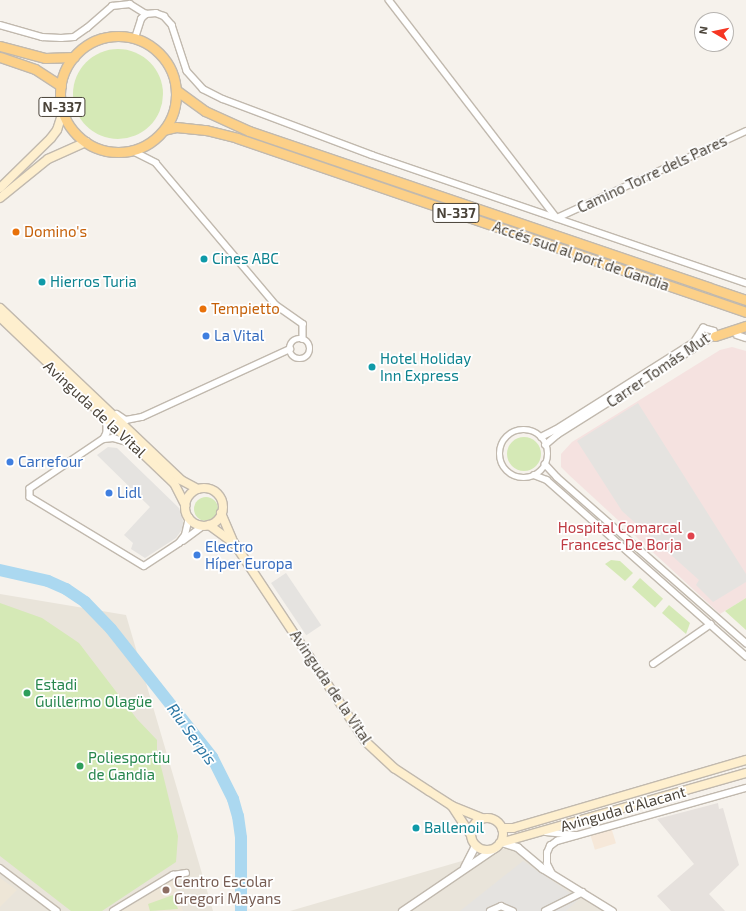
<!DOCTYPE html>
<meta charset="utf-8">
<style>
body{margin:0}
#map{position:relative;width:746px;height:911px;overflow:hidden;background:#f6f2ec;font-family:"Exo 2",sans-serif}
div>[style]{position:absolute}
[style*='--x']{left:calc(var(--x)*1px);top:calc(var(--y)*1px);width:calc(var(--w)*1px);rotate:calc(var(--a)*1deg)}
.residential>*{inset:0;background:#e9e4da}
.commercial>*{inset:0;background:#f6e8d9;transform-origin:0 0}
.industrial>*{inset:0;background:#e6e1dd}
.education>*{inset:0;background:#eee6d7}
.medical>*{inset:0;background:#f5e2e0}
.green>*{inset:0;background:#d5e9b6;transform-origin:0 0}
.round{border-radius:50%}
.parking>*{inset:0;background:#e5e3e0;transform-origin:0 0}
.river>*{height:12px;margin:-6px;padding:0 6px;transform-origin:6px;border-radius:6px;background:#abd8f0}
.roads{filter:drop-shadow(1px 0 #c1b9ae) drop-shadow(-1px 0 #c1b9ae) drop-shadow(0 1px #c1b9ae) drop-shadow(0 -1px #c1b9ae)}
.minor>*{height:5.5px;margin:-2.75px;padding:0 2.75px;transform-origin:2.75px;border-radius:2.75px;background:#fff}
.minor>.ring{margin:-2.75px;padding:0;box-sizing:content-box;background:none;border:5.5px solid #fff;border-radius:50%}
.tertiary>*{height:7px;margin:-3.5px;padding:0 3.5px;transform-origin:3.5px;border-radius:3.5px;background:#fff}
.secondary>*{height:8px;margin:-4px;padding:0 4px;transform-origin:4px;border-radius:4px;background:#feefce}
.secondary>.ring{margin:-4px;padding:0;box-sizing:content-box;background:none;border:8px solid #feefce;border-radius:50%}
.trunk>*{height:9px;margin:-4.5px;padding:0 4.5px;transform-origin:4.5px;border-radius:4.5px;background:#fcd088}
.trunk>.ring{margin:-4.5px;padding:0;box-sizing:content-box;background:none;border:9px solid #fcd088;border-radius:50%}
.dots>*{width:11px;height:11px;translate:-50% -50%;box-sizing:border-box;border:2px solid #fff;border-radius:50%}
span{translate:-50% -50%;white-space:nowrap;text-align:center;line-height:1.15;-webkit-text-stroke:3.5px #fff;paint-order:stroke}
.shield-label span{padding:1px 3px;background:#fff;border:1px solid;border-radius:3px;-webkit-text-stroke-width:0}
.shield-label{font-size:14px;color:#4a4339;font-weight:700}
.street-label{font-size:15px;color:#4a4339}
.food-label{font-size:15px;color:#c56008}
.left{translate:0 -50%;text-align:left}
.culture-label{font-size:15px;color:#0d838f}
.shop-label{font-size:15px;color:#366cbe}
.health-label{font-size:15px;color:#be3a42}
.right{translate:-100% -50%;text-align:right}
.leisure-label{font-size:15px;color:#27864d}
.education-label{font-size:15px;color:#785e54}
.water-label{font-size:16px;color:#307aa6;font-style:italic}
.north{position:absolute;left:694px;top:12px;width:40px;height:40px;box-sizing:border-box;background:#fff;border:1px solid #b7b4b0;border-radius:50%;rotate:279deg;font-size:11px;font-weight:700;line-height:16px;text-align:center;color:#4a4339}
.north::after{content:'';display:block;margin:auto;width:14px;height:18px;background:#f63623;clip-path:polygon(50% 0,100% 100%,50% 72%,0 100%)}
</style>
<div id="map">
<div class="residential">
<div style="clip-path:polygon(0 594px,126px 615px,213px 911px,0 911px)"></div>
<div style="clip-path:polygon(510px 847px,605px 911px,290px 911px)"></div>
</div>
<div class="commercial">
<div style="left:611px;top:827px;width:17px;height:22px;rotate:73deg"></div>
</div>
<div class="industrial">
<div style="clip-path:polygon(718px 803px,719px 809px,723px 808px,739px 865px,709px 894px,725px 911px,671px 911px,657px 896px,694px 864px,657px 819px)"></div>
</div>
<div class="education">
<div style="clip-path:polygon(0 878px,17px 890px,0 907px)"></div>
<div style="clip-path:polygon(172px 879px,183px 911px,121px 911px,139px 901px)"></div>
</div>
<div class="medical">
<div style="clip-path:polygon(732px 347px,746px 351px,746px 598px,720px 614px,569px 475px,561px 467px,561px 454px,572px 442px,720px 350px)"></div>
</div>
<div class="green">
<div class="round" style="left:73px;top:49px;width:90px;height:90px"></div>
<div class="round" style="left:507px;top:437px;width:34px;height:34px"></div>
<div class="round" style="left:194px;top:497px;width:24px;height:24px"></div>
<div style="clip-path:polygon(611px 560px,620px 561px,633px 573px,625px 581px,605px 564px)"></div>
<div style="left:640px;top:578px;width:31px;height:12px;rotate:42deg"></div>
<div style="clip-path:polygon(746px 598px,746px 630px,725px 611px)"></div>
<div style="clip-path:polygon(0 603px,42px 618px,79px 643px,137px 719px,157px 740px,157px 750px,178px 836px,176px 862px,102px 911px,71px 911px,0 856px)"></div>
<div style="clip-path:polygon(669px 605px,690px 623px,686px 634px,662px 613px)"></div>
<div style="clip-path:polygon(173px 895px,178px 909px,150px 911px,148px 904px)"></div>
</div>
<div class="parking">
<div style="clip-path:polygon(638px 403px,746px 574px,746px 582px,713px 602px,696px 585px,699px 580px,622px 511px,577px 441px)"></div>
<div style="clip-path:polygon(108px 447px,117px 448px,179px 508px,183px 521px,183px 528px,176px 538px,145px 558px,131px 549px,133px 543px,124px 535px,150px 507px,97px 455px)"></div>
<div style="left:286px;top:573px;width:63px;height:18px;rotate:56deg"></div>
<div style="clip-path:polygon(523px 861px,579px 899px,566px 911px,460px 911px)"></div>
</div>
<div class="river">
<div style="--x:0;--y:570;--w:49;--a:12.9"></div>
<div style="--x:48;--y:581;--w:20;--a:24"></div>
<div style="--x:66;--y:589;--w:23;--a:34"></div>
<div style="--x:85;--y:602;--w:37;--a:46"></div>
<div style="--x:111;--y:629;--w:163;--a:51.7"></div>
<div style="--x:212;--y:757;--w:47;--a:63.4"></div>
<div style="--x:233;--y:799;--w:18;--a:74"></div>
<div style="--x:238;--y:816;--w:22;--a:82"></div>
<div style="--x:241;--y:838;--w:73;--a:90"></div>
</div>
<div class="roads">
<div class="minor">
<div style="--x:389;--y:0;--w:275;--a:52.4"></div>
<div style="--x:0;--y:25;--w:44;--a:15.9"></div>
<div style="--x:42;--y:37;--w:19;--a:3"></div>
<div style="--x:61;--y:38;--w:13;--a:-4"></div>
<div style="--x:74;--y:37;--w:16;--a:-35"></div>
<div style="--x:87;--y:28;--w:33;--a:-41"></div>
<div style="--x:112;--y:6;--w:18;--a:-6"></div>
<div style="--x:130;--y:4;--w:19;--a:32"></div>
<div style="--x:135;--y:38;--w:20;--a:-72"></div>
<div style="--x:141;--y:19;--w:7;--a:-45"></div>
<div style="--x:146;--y:14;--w:10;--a:-6"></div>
<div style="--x:156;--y:13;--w:9;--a:21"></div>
<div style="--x:164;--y:16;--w:12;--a:48"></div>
<div style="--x:172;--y:25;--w:48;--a:71.9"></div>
<div style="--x:187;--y:71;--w:24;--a:48"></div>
<div style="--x:203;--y:89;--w:22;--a:27"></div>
<div style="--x:223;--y:99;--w:159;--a:20.6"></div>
<div style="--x:372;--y:155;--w:395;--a:18.9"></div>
<div style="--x:131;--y:150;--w:28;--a:27"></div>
<div style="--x:156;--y:163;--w:186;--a:49.8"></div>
<div style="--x:276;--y:305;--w:33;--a:35"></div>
<div style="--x:303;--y:324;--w:15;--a:90"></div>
<div style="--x:557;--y:218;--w:208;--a:-24.7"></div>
<div style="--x:737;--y:335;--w:9;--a:18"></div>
<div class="ring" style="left:290px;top:339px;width:14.5px;height:14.5px"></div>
<div style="--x:117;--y:414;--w:11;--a:34"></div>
<div style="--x:126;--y:420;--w:16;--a:-11"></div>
<div style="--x:142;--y:417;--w:163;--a:-24.7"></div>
<div style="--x:107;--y:419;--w:14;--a:90"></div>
<div style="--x:107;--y:433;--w:7;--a:117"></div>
<div style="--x:104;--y:439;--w:89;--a:146"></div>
<div style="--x:30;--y:489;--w:8;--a:90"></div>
<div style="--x:30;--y:497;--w:133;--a:31.2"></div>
<div style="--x:144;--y:566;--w:42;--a:-33.3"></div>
<div style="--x:179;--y:543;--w:10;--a:-53"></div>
<div style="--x:185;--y:535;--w:18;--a:-77"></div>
<div class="ring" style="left:500px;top:430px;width:42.5px;height:42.5px"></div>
<div style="--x:541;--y:437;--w:16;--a:-27"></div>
<div style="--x:555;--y:430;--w:165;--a:-32.3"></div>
<div style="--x:694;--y:342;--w:17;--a:-57"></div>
<div style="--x:703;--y:328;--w:11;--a:15"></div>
<div style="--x:714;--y:331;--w:5;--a:79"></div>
<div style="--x:715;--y:336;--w:186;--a:147.8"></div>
<div style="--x:558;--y:435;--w:16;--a:140"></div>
<div style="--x:104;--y:439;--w:9;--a:-6"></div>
<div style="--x:113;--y:438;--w:19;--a:16"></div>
<div style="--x:545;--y:464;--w:18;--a:47"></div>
<div style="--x:557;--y:477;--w:252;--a:41.3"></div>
<div style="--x:534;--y:475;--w:14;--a:21"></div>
<div style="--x:547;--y:480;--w:266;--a:41.5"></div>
<div style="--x:183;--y:541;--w:26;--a:-37"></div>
<div style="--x:653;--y:664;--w:70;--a:-34.6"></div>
<div style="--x:546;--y:832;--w:31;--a:6"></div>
<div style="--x:0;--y:868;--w:71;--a:37"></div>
<div style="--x:552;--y:874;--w:11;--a:-117"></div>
<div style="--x:547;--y:864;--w:11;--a:-90"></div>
<div style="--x:547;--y:853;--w:8;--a:-67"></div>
<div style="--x:550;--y:846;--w:9;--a:-36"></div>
<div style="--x:557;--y:841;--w:196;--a:-15.7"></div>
<div style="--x:113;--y:911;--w:70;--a:-31"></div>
<div style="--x:173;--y:875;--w:13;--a:-9"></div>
<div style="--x:490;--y:911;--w:12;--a:-24"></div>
<div style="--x:501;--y:906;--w:13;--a:23"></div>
<div style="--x:545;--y:911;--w:42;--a:-26.6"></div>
</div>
<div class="tertiary">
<div style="--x:504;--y:843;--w:14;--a:17"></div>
<div style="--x:517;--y:847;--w:33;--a:40"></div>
<div style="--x:542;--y:868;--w:82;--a:31.6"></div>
<div style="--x:464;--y:867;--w:25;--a:-63"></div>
<div style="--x:402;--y:911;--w:114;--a:-34.2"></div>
</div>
<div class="secondary">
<div style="--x:0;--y:188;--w:71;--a:-44.4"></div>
<div style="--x:51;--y:138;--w:10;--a:-53"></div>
<div style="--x:57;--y:130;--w:20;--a:-72"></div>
<div style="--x:0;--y:198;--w:62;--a:-39.1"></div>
<div style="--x:48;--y:159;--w:42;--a:-24.1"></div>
<div style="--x:0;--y:308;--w:250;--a:43.5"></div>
<div style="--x:181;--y:480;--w:19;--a:28"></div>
<div style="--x:0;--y:317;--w:240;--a:43.7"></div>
<div style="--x:174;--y:483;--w:25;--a:63"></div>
<div class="ring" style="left:185px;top:488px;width:30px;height:30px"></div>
<div style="--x:221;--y:513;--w:33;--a:67"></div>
<div style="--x:234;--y:543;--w:237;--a:56.5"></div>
<div style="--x:365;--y:741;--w:40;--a:43"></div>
<div style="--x:394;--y:768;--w:42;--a:33.3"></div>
<div style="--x:429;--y:791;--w:27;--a:33"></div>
<div style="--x:452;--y:806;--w:32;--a:22"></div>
<div style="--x:209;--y:525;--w:31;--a:36"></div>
<div style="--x:452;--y:806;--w:33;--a:57"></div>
<div class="ring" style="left:471px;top:818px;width:24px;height:24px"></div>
<div style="--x:502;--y:828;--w:11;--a:0"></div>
<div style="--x:513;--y:828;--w:243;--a:-16.3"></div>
<div style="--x:500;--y:843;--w:256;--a:-15.9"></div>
</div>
<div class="trunk">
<div class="ring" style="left:60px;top:36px;width:107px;height:107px"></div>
<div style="--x:0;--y:46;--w:47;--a:14.9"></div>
<div style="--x:45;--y:58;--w:29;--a:-2"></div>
<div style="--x:0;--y:57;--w:37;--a:19"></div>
<div style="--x:35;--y:69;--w:31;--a:33"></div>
<div style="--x:176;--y:90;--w:36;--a:36"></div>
<div style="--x:205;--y:111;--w:48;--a:24.4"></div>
<div style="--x:249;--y:131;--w:525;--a:18.78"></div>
<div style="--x:164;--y:130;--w:12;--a:-14"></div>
<div style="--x:176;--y:127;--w:30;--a:6"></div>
<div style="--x:206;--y:130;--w:32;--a:14"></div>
<div style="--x:237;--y:138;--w:538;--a:18.87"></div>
<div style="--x:715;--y:336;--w:33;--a:-18"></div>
</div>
</div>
<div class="dots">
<div style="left:16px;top:232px;background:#e8710a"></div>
<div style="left:204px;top:259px;background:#0f9aa8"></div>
<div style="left:42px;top:282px;background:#0f9aa8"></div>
<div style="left:203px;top:309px;background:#e8710a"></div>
<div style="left:206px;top:336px;background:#3f7fe0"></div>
<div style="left:372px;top:367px;background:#0f9aa8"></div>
<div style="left:10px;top:462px;background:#3f7fe0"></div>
<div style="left:109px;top:493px;background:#3f7fe0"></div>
<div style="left:691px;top:536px;background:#e0444e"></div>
<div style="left:197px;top:555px;background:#3f7fe0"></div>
<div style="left:27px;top:693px;background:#2e9e5b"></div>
<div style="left:80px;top:766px;background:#2e9e5b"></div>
<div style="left:416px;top:828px;background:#0f9aa8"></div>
<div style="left:166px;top:890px;background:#8d6e63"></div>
</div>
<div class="shield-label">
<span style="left:62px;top:107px">N-337</span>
<span style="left:456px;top:213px">N-337</span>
</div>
<div class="street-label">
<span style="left:652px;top:174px;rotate:-25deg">Camino Torre dels Pares</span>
<span style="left:581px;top:256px;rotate:19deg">Accés sud al port de Gandia</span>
<span style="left:658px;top:370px;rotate:-34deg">Carrer Tomás Mut</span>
<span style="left:95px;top:409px;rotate:43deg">Avinguda de la Vital</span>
<span style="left:331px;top:687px;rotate:56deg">Avinguda de la Vital</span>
<span style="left:623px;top:809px;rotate:-16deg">Avinguda d'Alacant</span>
</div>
<div class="food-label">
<span class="left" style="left:24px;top:232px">Domino's</span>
<span class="left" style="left:211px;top:309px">Tempietto</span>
</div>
<div class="culture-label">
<span class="left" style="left:212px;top:259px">Cines ABC</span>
<span class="left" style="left:50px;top:282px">Hierros Turia</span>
<span class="left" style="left:380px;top:367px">Hotel Holiday<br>Inn Express</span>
<span class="left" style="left:424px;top:828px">Ballenoil</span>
</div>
<div class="shop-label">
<span class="left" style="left:214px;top:336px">La Vital</span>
<span class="left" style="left:18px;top:462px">Carrefour</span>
<span class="left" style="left:117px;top:493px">Lidl</span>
<span class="left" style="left:205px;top:555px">Electro<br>Híper Europa</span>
</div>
<div class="health-label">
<span class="right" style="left:682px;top:536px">Hospital Comarcal<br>Francesc De Borja</span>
</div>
<div class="leisure-label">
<span class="left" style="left:35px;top:693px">Estadi<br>Guillermo Olagüe</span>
<span class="left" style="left:88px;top:766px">Poliesportiu<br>de Gandia</span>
</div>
<div class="education-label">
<span class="left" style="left:174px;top:890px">Centro Escolar<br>Gregori Mayans</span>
</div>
<div class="water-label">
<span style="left:192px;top:734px;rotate:54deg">Riu Serpis</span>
</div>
<div class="north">N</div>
</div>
